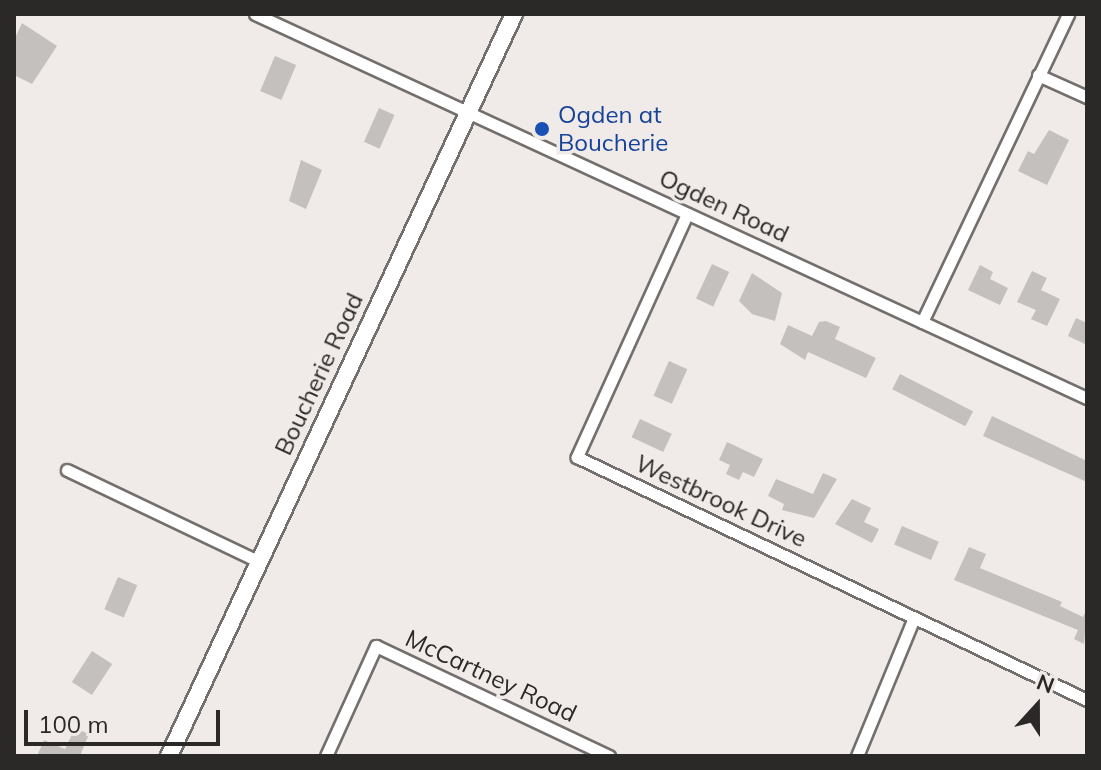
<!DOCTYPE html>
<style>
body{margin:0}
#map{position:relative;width:1101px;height:770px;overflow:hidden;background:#f0ebe8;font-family:Mulish,sans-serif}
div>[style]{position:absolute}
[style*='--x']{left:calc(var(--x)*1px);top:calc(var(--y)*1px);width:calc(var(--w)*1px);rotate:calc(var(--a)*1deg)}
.building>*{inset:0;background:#c4c0bd;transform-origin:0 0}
.roads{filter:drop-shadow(2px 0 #736f6c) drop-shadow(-2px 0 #736f6c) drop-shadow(0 2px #736f6c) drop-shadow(0 -2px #736f6c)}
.minor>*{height:11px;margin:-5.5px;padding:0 5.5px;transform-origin:5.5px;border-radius:5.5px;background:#fff}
.secondary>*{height:16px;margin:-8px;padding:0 8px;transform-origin:8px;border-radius:8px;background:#fff}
.dots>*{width:22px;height:22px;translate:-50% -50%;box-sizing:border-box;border:4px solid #f0ebe8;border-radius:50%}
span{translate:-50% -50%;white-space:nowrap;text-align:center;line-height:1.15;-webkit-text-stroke:7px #f0ebe8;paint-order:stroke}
.transit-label{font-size:24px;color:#164399}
.left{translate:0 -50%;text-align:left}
.street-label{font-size:24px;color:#2b2928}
.frame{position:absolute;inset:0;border:16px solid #2b2928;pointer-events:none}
.north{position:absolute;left:997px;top:666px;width:80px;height:80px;-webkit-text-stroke:6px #f0ebe8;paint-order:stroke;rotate:21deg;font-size:22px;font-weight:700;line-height:32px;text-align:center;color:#2b2928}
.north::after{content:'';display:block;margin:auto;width:28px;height:36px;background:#2b2928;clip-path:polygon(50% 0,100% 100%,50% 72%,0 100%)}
.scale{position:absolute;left:24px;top:710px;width:196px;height:36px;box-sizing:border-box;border:4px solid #2b2928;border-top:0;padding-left:10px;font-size:24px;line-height:28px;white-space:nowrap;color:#2b2928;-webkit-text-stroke:6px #f0ebe8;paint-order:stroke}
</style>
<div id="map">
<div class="building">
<div style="clip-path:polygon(22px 23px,57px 46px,32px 84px,14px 75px,14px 40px)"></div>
<div style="left:275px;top:56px;width:23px;height:38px;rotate:23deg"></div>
<div style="left:379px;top:108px;width:17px;height:37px;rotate:24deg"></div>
<div style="clip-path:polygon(1049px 130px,1069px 140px,1047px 185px,1018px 171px,1028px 151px,1034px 154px)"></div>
<div style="clip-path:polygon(301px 160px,322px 170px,306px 209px,289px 201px)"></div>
<div style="left:712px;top:264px;width:19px;height:38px;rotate:25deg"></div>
<div style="clip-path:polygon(980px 265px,993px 272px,990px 279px,1008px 288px,1000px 305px,968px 290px)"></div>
<div style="clip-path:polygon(1032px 271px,1047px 278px,1041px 290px,1060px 299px,1047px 326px,1031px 319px,1036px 310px,1017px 302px)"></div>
<div style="clip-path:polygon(752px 273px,782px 293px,775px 321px,752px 314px,739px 301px)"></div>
<div style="clip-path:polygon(1076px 318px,1087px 323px,1087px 345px,1068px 336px)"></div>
<div style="clip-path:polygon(826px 321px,840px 327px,835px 339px,876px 358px,866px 378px,808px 352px,805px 360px,780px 344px,788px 325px,812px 336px,819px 322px)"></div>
<div style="left:669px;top:361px;width:20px;height:38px;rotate:24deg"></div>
<div style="left:900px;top:374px;width:82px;height:17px;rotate:27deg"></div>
<div style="clip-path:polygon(992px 416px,1087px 461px,1087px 482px,983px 436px)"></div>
<div style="left:640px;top:419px;width:35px;height:20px;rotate:25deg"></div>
<div style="clip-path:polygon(727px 442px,763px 459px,754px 477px,743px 472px,739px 480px,726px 474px,730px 465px,719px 460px)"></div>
<div style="clip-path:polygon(823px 473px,837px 479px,814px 518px,782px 510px,784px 504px,768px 496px,776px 479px,813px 494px)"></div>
<div style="clip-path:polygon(852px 499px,871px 508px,864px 522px,879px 529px,872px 543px,835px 524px)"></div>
<div style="left:902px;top:526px;width:40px;height:20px;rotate:23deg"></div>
<div style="clip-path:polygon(969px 547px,986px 554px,980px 568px,1062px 602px,1060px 606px,1083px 617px,1087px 609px,1084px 644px,1074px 639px,1078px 630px,954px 580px)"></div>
<div style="left:118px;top:577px;width:21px;height:35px;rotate:23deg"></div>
<div style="left:92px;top:651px;width:24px;height:37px;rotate:33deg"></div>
<div style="clip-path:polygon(75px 728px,89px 734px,80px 756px,37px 756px,44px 740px,65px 749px)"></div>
</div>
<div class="roads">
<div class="minor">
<div style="--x:255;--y:14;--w:916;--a:24.78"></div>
<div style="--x:1038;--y:75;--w:54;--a:24.2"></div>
<div style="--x:687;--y:214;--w:267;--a:114.4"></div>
<div style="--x:577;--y:457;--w:565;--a:25.48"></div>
<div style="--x:922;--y:322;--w:341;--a:-64.6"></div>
<div style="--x:67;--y:470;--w:212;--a:25.5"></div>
<div style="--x:326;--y:756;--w:121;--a:-65.6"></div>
<div style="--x:376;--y:646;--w:258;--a:25.3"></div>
<div style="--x:857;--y:756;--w:149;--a:-67.6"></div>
</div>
<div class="secondary">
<div style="--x:169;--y:756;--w:818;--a:-65.06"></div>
</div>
</div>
<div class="dots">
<div style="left:542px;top:129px;background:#1a4fb4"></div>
</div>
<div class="transit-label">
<span class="left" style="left:558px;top:129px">Ogden at<br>Boucherie</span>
</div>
<div class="street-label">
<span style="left:724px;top:206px;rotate:25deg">Ogden Road</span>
<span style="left:319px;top:374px;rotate:-65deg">Boucherie Road</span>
<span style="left:721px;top:501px;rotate:25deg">Westbrook Drive</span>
<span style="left:491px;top:676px;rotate:25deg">McCartney Road</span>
</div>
<div class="frame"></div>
<div class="north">N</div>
<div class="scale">100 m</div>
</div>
